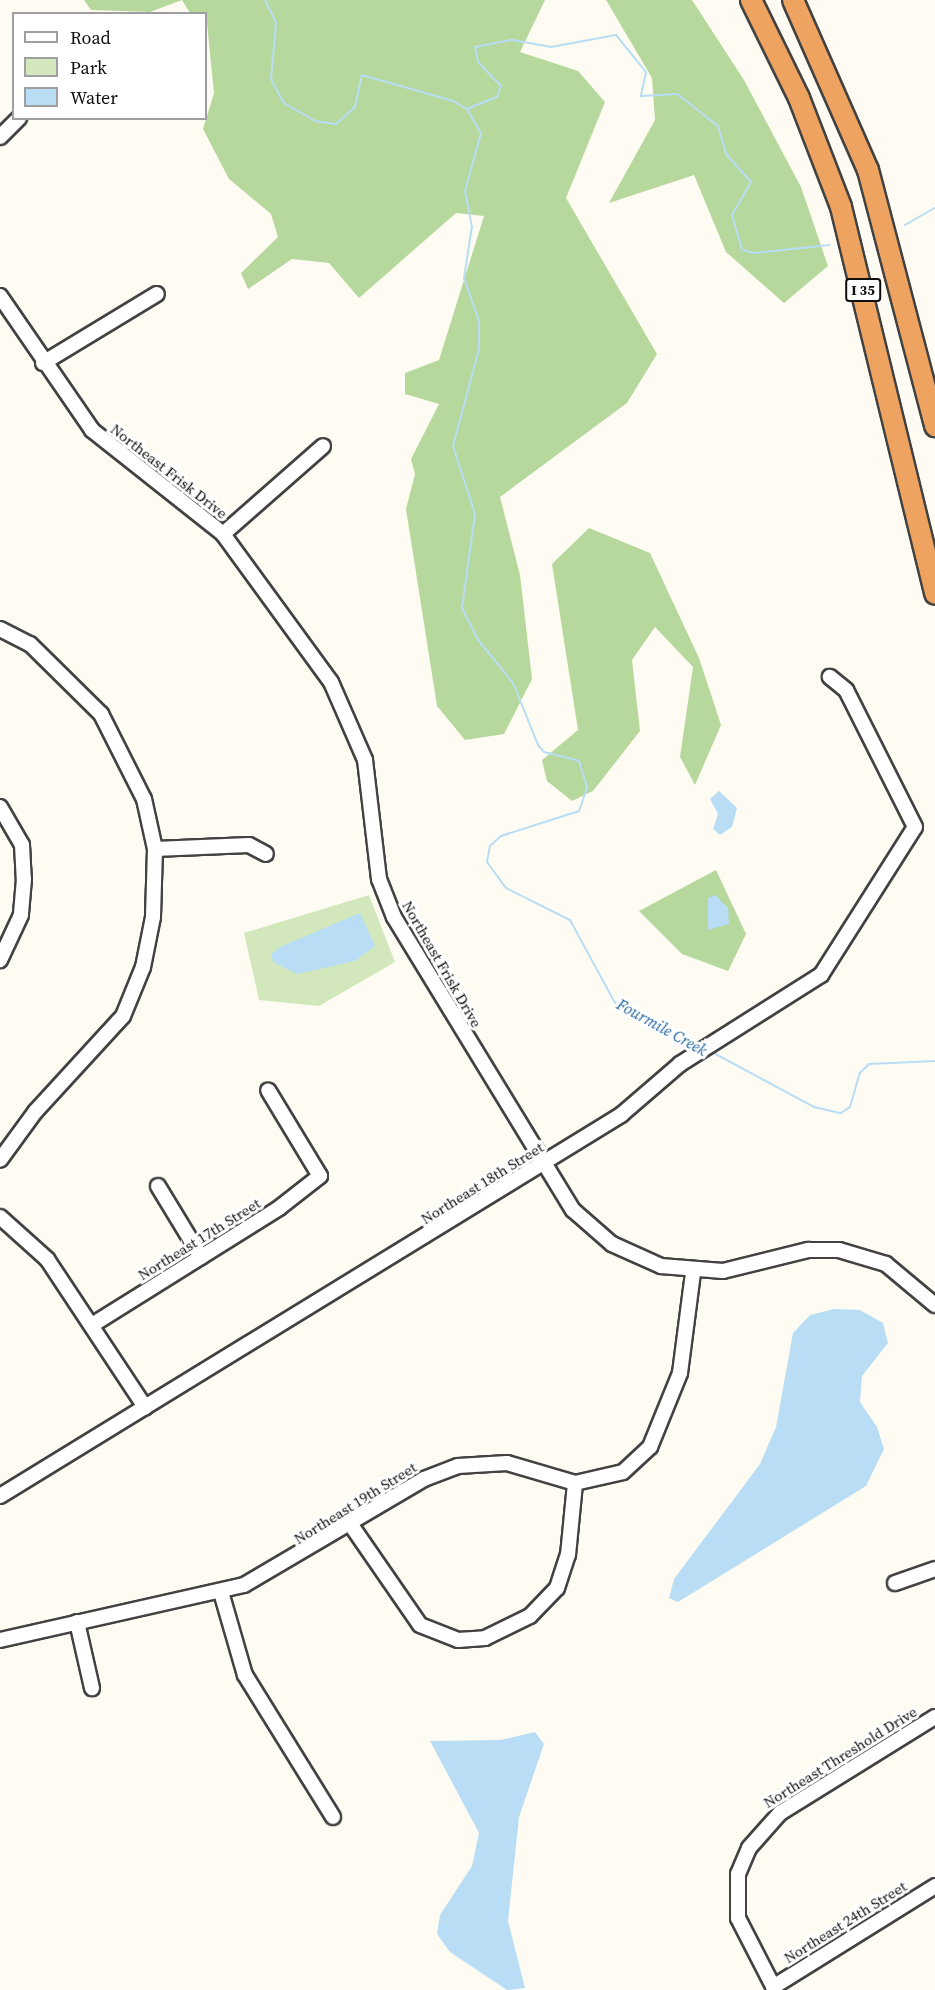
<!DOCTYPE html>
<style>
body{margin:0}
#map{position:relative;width:935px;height:1990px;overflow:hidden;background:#fefcf2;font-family:"Source Serif 4",serif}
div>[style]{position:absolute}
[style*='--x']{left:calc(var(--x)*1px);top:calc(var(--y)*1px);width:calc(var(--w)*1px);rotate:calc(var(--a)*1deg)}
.green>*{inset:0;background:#d2e8bc}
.forest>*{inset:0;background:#b6d89c}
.water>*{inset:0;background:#b8ddf4}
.stream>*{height:2px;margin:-1px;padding:0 1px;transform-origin:1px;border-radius:1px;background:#b8ddf4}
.roads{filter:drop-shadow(2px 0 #424242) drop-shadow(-2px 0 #424242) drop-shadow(0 2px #424242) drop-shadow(0 -2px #424242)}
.minor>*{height:14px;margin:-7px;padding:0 7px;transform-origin:7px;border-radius:7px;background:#fff}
.highway>*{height:20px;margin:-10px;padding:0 10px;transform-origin:10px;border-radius:10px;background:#eea360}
span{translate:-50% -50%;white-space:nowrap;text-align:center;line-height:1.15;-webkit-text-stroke:6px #fff;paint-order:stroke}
.shield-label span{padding:2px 4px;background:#fff;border:2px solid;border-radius:4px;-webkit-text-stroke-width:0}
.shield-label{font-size:14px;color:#0f0f0f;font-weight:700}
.street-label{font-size:15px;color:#0f0f0f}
.water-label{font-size:16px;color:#1d639d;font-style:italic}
.legend{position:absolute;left:12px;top:12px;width:195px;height:108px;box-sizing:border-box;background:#fff;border:2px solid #9f9f9f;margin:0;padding:8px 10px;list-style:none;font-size:18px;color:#0f0f0f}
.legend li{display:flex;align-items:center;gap:12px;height:30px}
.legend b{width:30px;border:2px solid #9f9f9f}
</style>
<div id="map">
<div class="green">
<div style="clip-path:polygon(369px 895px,395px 962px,319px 1006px,259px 1000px,244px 933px)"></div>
</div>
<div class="forest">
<div style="clip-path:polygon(84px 0,182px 0,150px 12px,91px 10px)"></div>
<div style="clip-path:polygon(182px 0,545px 0,520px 52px,578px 71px,605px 102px,566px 198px,657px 354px,627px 403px,500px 497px,520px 575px,532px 679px,504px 734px,465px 740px,437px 706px,406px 509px,415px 474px,411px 459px,439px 404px,405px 394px,405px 373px,439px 360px,484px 216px,456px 213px,359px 298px,329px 263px,292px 259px,248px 289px,241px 273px,278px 237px,271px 214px,229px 179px,203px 129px,214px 93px,206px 14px,190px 13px)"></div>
<div style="clip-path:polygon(606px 0,692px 0,744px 80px,801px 187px,828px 266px,784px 303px,726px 252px,694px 175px,609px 203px,655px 120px,652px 78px)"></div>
<div style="clip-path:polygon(589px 528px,650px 553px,699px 658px,721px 725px,695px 785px,680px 757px,693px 667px,655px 627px,632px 660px,640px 731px,593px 791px,572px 801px,547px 781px,542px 760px,578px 730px,552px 564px)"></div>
<div style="clip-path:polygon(716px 870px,746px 934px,728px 971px,682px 954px,639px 911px)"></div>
</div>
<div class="water">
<div style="clip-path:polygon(719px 791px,737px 808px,732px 827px,720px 835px,713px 829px,718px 814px,710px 799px)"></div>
<div style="clip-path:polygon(715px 895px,728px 908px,729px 924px,708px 930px,708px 898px)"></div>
<div style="clip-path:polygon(360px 913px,375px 946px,355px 961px,297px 974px,273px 962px,271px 954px,280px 947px)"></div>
<div style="clip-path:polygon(834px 1309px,860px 1310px,883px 1323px,888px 1343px,862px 1376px,860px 1402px,877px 1427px,884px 1449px,866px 1486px,678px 1602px,669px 1598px,674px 1579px,760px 1464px,776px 1427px,793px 1333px,810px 1315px)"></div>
<div style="clip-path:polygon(535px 1732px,544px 1744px,519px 1817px,508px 1921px,525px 1988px,507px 1990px,450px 1952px,437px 1934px,440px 1915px,472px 1866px,479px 1833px,430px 1741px,500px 1740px)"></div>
</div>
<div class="stream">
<div style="--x:265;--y:0;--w:25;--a:64"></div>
<div style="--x:276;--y:23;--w:56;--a:95.1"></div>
<div style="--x:271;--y:79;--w:27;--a:62"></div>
<div style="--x:284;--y:103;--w:36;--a:30"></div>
<div style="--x:315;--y:121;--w:21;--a:8"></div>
<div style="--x:336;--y:124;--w:25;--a:-42"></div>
<div style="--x:355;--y:107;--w:33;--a:-78"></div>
<div style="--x:362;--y:75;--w:95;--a:15.9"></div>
<div style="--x:453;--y:101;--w:16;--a:30"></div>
<div style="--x:467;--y:109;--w:28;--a:60"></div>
<div style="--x:481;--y:133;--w:60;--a:105.4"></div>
<div style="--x:465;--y:191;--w:36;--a:79"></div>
<div style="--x:472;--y:226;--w:53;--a:98.7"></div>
<div style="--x:464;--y:278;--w:46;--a:70.8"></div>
<div style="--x:479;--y:321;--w:28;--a:90"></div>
<div style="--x:479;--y:349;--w:100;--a:105"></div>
<div style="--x:453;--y:446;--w:71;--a:72.1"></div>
<div style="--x:475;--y:514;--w:95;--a:97.9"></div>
<div style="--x:462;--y:608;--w:37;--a:63"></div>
<div style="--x:479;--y:641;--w:54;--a:51"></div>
<div style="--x:513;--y:683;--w:67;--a:68"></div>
<div style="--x:538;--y:745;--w:9;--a:49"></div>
<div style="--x:544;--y:752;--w:36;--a:14"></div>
<div style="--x:579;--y:761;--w:28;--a:73"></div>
<div style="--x:587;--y:788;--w:24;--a:109"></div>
<div style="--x:579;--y:811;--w:82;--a:162.2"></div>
<div style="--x:501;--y:836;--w:15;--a:138"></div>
<div style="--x:490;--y:846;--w:16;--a:101"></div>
<div style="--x:487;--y:862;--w:32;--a:54"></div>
<div style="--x:506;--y:888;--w:72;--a:26.6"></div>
<div style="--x:570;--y:920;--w:94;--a:61.5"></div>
<div style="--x:615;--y:1003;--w:94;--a:27.1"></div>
<div style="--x:467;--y:109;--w:32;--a:-22"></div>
<div style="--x:497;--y:97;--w:12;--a:-70"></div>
<div style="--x:501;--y:86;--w:33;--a:-134"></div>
<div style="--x:478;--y:62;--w:15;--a:-101"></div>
<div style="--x:475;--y:47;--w:38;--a:-11"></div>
<div style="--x:512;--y:40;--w:40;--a:10"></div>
<div style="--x:551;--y:47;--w:66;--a:-10.5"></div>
<div style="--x:616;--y:35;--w:48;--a:51"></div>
<div style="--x:646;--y:72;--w:25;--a:102"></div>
<div style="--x:641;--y:96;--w:36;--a:-3"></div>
<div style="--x:677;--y:94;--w:52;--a:38"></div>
<div style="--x:718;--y:126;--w:29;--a:74"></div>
<div style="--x:726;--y:154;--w:38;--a:48"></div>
<div style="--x:751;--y:182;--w:38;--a:120"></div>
<div style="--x:732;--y:215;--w:36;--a:74"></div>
<div style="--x:742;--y:250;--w:13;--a:13"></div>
<div style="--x:755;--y:253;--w:75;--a:-6.1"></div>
<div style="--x:905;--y:225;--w:34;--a:-30"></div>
<div style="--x:710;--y:1051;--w:118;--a:28.3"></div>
<div style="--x:814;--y:1107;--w:28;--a:13"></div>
<div style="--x:841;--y:1113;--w:11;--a:-34"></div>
<div style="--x:850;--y:1107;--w:35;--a:-74"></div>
<div style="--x:860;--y:1073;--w:13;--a:-45"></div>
<div style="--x:869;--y:1064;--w:66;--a:-2.6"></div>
</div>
<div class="roads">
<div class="minor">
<div style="--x:0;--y:137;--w:27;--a:-45"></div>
<div style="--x:0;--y:296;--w:163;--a:55.5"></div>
<div style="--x:92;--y:430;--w:167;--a:38.4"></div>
<div style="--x:223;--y:534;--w:183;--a:53.9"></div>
<div style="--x:331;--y:682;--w:85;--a:66.4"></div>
<div style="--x:365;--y:760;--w:120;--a:83.3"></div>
<div style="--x:379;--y:879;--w:41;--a:68.5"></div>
<div style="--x:394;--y:917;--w:343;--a:58.6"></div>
<div style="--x:573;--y:1210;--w:52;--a:41.1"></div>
<div style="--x:612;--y:1244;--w:54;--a:24.2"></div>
<div style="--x:661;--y:1266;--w:62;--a:4.6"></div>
<div style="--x:723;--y:1271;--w:88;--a:-13.9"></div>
<div style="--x:808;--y:1250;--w:31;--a:0"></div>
<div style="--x:839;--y:1250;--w:49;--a:16.6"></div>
<div style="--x:886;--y:1264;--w:64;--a:39.9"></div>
<div style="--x:43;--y:363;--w:133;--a:-31.2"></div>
<div style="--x:223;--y:534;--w:133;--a:-41.3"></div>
<div style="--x:0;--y:629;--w:34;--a:27"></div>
<div style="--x:30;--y:644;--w:100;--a:44.6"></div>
<div style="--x:101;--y:714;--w:95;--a:63.2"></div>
<div style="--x:144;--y:799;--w:51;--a:77.6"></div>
<div style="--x:155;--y:849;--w:68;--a:91.7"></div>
<div style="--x:153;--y:917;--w:51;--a:101.3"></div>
<div style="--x:143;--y:967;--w:53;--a:112.2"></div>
<div style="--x:123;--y:1016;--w:130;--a:132.5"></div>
<div style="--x:35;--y:1112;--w:59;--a:126.1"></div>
<div style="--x:0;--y:807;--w:44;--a:59.9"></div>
<div style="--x:22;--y:845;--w:34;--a:87"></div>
<div style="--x:24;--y:879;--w:36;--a:95"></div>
<div style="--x:21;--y:915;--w:50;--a:115"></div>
<div style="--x:155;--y:849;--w:94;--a:-2.4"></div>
<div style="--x:249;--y:845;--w:19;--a:28"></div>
<div style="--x:158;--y:1186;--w:83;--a:58.8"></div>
<div style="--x:0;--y:1217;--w:63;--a:41.8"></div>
<div style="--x:47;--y:1259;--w:178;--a:56.5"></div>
<div style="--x:92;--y:1325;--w:221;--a:-32"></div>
<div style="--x:279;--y:1208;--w:52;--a:-38"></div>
<div style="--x:320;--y:1176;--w:100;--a:-121.2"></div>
<div style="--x:0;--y:1496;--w:729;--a:-31.53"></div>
<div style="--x:621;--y:1115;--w:78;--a:-40.8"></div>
<div style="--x:680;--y:1064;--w:167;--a:-32.3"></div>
<div style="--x:821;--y:975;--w:175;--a:-57.6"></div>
<div style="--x:915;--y:827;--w:153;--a:-116.7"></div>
<div style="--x:846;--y:690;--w:21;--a:-141"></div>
<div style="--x:351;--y:1525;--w:121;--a:55.4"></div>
<div style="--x:420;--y:1625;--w:41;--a:21.5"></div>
<div style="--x:458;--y:1640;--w:27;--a:-4"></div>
<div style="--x:485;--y:1638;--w:50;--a:-26.1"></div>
<div style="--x:530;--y:1616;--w:39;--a:-46"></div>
<div style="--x:557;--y:1588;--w:35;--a:-72"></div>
<div style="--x:568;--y:1555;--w:72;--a:-84.4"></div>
<div style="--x:895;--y:1583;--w:42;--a:-19.3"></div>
<div style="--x:221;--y:1592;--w:86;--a:73.9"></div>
<div style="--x:245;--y:1675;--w:167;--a:58.2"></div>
<div style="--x:77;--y:1622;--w:68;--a:77.2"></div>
<div style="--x:0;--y:1640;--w:250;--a:-12.7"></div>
<div style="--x:244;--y:1585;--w:209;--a:-30.5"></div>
<div style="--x:424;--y:1479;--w:36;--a:-21"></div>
<div style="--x:458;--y:1466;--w:49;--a:-3.5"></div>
<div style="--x:507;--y:1463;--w:71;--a:16.4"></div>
<div style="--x:575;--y:1483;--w:49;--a:-12.9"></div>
<div style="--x:623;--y:1472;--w:37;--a:-43"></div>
<div style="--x:650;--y:1447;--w:80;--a:-67.9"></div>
<div style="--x:680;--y:1373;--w:101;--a:-82.6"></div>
<div style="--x:773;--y:1987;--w:191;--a:-31.9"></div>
<div style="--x:775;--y:1990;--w:81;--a:-117.2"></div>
<div style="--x:738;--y:1918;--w:44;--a:-90"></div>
<div style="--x:738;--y:1874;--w:28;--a:-67"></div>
<div style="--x:749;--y:1848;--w:47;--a:-48.5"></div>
<div style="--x:780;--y:1813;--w:182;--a:-31.8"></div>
</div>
<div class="highway">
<div style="--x:751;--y:0;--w:109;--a:63.9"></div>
<div style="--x:799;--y:98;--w:117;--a:68.9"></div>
<div style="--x:841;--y:207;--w:398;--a:76.3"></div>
<div style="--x:793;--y:0;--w:186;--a:66.2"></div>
<div style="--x:868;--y:170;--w:265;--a:75.3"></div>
</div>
</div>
<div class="shield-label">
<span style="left:863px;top:290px">I 35</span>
</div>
<div class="street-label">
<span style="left:169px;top:471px;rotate:38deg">Northeast Frisk Drive</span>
<span style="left:442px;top:964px;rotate:60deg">Northeast Frisk Drive</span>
<span style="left:482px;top:1183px;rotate:-32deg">Northeast 18th Street</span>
<span style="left:199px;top:1239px;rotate:-32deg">Northeast 17th Street</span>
<span style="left:355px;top:1503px;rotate:-32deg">Northeast 19th Street</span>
<span style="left:840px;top:1757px;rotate:-32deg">Northeast Threshold Drive</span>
<span style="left:845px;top:1922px;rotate:-32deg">Northeast 24th Street</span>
</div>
<div class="water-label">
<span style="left:662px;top:1027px;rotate:29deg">Fourmile Creek</span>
</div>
<ul class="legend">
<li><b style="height:8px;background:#fff"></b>Road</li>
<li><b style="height:16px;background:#d2e8bc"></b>Park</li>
<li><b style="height:16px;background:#b8ddf4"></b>Water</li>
</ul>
</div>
